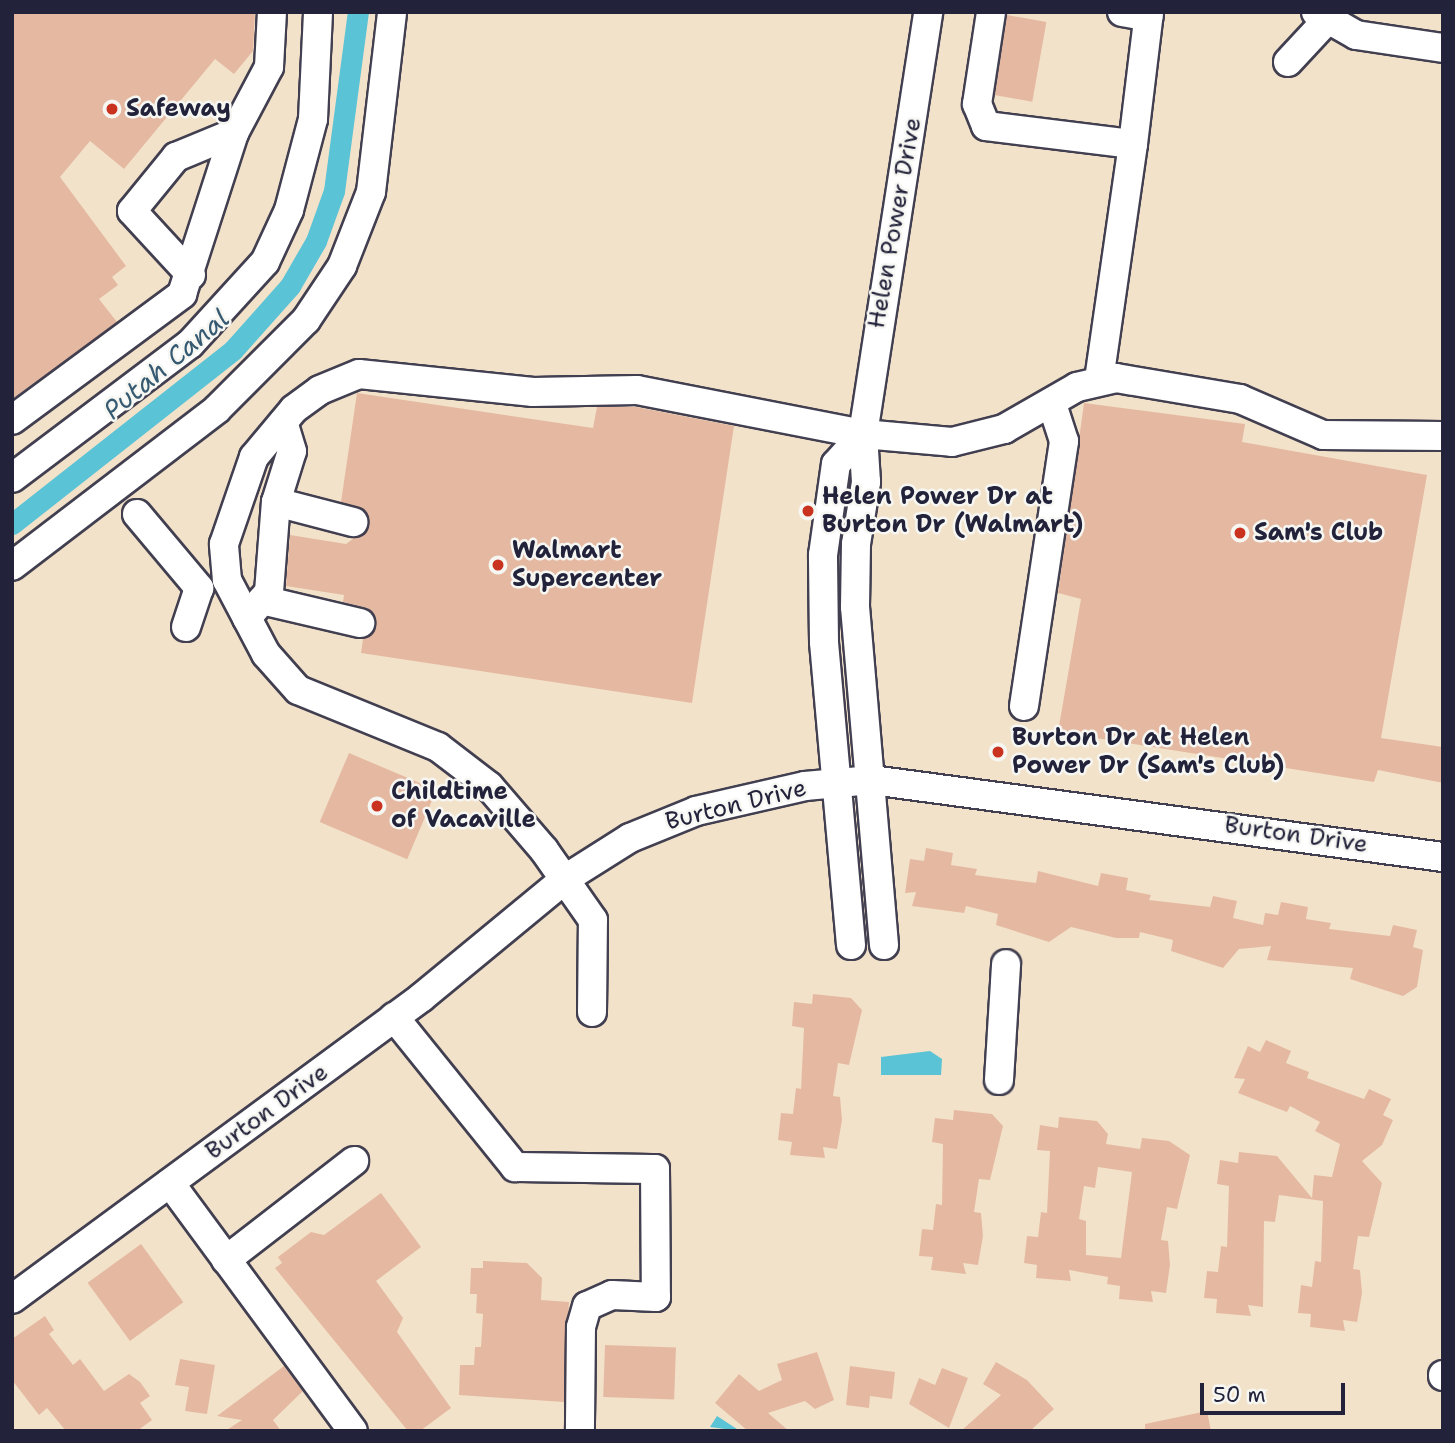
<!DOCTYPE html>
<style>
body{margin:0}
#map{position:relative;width:1455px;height:1443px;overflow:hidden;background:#f3e2ca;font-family:"Shantell Sans",sans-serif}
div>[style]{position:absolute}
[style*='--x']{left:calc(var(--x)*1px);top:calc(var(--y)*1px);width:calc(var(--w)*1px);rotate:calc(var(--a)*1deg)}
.water>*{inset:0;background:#5ac3d5}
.canal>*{height:21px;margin:-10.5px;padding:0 10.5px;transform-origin:10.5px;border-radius:10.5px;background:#5ac3d5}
.building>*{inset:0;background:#e5b9a1;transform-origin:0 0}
.roads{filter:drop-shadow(2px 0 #413f50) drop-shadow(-2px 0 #413f50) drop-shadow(0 2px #413f50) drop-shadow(0 -2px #413f50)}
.minor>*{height:28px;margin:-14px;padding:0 14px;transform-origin:14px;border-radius:14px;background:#fff}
.dots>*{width:19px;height:19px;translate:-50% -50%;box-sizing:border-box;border:4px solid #f6f6f2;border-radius:50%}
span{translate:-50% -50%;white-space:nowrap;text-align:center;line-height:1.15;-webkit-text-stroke:5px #f6f6f2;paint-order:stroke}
.poi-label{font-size:24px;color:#22223b;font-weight:700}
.left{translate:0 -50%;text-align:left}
.street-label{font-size:24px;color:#22223b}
.water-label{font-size:26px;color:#365a71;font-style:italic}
.frame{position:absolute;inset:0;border:14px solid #22223b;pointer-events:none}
.scale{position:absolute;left:1200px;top:1383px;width:145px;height:32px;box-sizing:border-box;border:4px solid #22223b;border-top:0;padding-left:9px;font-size:21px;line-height:24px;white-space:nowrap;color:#22223b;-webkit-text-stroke:5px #f6f6f2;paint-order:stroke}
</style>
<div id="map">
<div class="water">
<div style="clip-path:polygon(930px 1051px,942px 1059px,941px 1075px,881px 1075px,881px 1057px)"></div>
<div style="clip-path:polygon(717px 1416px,740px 1431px,710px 1427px)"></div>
</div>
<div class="canal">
<div style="--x:12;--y:524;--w:281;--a:-38.2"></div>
<div style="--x:233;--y:350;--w:86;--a:-48.3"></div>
<div style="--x:290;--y:286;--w:52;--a:-60"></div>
<div style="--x:316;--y:241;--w:53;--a:-70.2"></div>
<div style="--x:334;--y:191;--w:181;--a:-82.4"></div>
</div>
<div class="building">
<div style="clip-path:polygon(12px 12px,255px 12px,253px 51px,234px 74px,215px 59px,124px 169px,90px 141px,60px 177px,126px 266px,112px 277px,118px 285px,99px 299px,117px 322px,12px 399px)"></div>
<div style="left:1007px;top:15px;width:40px;height:81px;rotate:10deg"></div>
<div style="clip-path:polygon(357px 393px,593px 428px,597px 407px,636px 407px,734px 426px,692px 703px,361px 653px,363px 639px,376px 626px,368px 608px,343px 602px,344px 595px,286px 586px,290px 535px,346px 544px,369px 527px,364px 510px,341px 502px)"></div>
<div style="clip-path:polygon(1084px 403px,1245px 424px,1242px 442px,1427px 475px,1381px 738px,1443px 747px,1443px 783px,1378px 770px,1374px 782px,1058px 732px,1081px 599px,1058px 593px)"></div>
<div style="left:349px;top:753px;width:95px;height:75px;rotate:23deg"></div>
<div style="clip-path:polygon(926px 848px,953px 853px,951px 865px,977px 869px,975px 875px,1036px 883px,1038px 871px,1098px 886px,1101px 873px,1128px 878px,1126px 890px,1151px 895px,1149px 900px,1210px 907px,1213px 896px,1237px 901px,1233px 918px,1263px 925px,1265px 913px,1278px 915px,1281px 902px,1308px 907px,1306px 919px,1331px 923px,1329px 929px,1390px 936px,1393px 925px,1417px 930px,1413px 947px,1423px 950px,1417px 987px,1403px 996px,1350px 979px,1353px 968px,1267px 960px,1271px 946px,1239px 949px,1223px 968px,1171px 951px,1173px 940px,1140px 932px,1139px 938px,1116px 938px,1071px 927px,1049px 942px,996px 925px,998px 914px,966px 906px,964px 913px,912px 906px,916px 892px,905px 893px,910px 859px,924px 861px)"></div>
<div style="clip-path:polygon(813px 994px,851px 998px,862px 1010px,849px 1065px,838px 1063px,833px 1096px,840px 1097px,842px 1120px,837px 1149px,823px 1147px,825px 1158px,790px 1155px,792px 1142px,778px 1140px,781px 1113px,793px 1114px,796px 1088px,801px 1089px,804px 1028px,792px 1026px,794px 1002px,812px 1004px)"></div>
<div style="clip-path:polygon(1266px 1040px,1291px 1051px,1286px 1063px,1309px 1072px,1307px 1078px,1364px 1099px,1369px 1089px,1391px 1099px,1383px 1115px,1393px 1120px,1382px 1145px,1362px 1161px,1382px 1183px,1369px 1237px,1358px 1236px,1353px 1269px,1360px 1270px,1362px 1293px,1357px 1322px,1343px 1320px,1345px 1331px,1310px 1327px,1311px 1314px,1298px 1313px,1301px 1285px,1312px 1287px,1315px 1261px,1321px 1262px,1323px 1201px,1279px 1195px,1275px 1222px,1264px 1221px,1263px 1307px,1248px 1305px,1251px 1316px,1216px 1313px,1217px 1299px,1204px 1298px,1207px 1271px,1218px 1272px,1221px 1246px,1227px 1247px,1229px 1186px,1217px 1184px,1220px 1160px,1238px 1163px,1239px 1152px,1277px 1156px,1312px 1198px,1314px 1175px,1332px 1177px,1340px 1144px,1315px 1131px,1320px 1122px,1290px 1106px,1287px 1112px,1238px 1093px,1245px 1079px,1234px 1078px,1248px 1046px,1260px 1052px)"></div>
<div style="clip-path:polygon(954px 1110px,992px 1114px,1003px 1126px,990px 1180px,979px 1179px,974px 1212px,981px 1213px,983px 1236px,978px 1265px,963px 1263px,966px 1274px,931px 1270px,933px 1257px,919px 1256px,922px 1229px,933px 1230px,936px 1204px,942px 1205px,943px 1144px,932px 1142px,935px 1118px,953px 1120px)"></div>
<div style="clip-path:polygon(evenodd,1059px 1117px,1097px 1121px,1108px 1134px,1106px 1144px,1140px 1149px,1142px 1138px,1169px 1141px,1190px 1155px,1177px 1209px,1167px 1207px,1161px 1240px,1168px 1241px,1170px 1265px,1166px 1293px,1151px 1291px,1153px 1302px,1119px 1299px,1120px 1286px,1107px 1284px,1108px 1277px,1069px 1270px,1071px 1281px,1036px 1278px,1037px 1265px,1024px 1263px,1027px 1236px,1038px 1237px,1041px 1212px,1047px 1213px,1050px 1151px,1037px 1150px,1040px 1125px,1058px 1128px,1059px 1117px,1098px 1167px,1132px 1172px,1121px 1258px,1086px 1255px,1086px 1221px,1079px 1219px,1084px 1186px,1095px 1188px,1098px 1167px)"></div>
<div style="clip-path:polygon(381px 1193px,421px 1247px,376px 1281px,403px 1318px,397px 1332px,451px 1408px,420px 1431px,408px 1431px,275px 1268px,282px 1263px,278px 1257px,311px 1232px,324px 1235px)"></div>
<div style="left:141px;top:1244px;width:72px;height:66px;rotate:54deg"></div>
<div style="clip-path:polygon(483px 1261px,527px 1263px,542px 1278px,541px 1300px,569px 1302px,564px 1402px,459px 1395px,460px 1365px,474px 1365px,475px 1347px,481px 1347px,483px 1314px,476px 1313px,477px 1294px,470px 1294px,471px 1268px,483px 1268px)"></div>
<div style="clip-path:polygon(45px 1316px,54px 1330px,49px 1334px,73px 1365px,80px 1359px,104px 1391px,129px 1374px,140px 1382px,150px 1396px,140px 1403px,152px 1420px,137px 1431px,66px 1431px,47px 1408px,39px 1415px,12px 1380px,12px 1339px)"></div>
<div style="left:605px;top:1345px;width:71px;height:52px;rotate:2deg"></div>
<div style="clip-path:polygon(817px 1352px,834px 1400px,815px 1409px,805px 1401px,768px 1413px,789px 1431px,748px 1431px,715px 1403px,739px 1374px,759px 1391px,782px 1380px,777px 1364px)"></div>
<div style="clip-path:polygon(180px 1359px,215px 1365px,207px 1414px,185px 1411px,189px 1387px,175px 1385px)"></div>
<div style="clip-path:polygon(996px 1362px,1027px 1380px,1054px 1409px,1030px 1431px,961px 1431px,1001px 1395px,983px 1384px)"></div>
<div style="clip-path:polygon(284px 1366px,303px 1391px,273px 1420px,281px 1431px,225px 1431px,242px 1420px,217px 1416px)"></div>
<div style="clip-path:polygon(850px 1366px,895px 1372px,892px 1399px,870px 1396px,869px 1408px,846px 1405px)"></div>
<div style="clip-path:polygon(942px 1368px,968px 1378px,949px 1428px,909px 1404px,919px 1378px,935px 1385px)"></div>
<div style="clip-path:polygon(1207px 1411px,1211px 1431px,1145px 1431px,1145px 1424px)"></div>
</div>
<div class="roads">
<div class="minor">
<div style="--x:1122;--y:12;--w:27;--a:10"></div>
<div style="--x:1316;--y:12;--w:46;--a:29.9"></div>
<div style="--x:1356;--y:35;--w:88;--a:8.5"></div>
<div style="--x:1288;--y:62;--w:59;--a:-47.1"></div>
<div style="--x:986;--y:126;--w:148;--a:7"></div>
<div style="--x:1133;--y:144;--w:133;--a:-83.1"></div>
<div style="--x:986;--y:126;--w:24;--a:-112"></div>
<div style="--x:977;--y:104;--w:93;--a:-81.3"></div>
<div style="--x:191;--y:275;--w:87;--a:-132.7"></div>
<div style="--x:132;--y:211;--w:70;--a:-50.8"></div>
<div style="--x:176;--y:157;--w:63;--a:-22.5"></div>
<div style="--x:1099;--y:380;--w:238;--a:-81.8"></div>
<div style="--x:12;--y:420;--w:212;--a:-36.5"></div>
<div style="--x:182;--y:294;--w:169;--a:-72.1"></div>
<div style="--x:234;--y:133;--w:75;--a:-62.1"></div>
<div style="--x:269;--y:67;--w:55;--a:-86.9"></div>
<div style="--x:12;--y:478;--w:223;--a:-37"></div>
<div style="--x:190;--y:344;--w:111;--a:-47.6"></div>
<div style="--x:265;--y:262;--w:57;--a:-65.2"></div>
<div style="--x:289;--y:210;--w:94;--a:-75.2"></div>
<div style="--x:313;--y:119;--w:107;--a:-87.3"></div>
<div style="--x:276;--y:502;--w:80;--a:14.6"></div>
<div style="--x:137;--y:514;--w:97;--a:50"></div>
<div style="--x:199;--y:588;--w:41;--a:108.4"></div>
<div style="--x:12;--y:566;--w:258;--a:-37.4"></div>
<div style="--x:217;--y:409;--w:126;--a:-45"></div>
<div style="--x:306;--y:320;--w:65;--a:-56.3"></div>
<div style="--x:342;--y:266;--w:79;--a:-68.6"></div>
<div style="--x:371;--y:192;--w:181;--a:-83.3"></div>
<div style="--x:262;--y:600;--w:101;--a:13.2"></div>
<div style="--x:247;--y:618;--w:34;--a:-50"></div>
<div style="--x:269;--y:592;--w:90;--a:-85.6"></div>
<div style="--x:276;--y:502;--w:53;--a:-72.6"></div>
<div style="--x:292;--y:451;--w:30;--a:-107"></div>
<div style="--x:1024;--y:706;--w:268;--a:-81.4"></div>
<div style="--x:1064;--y:441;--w:39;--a:-108"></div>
<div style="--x:851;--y:945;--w:304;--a:-95.1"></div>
<div style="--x:824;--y:642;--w:87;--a:-90.7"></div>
<div style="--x:823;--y:555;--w:92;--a:-81.9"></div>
<div style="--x:836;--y:464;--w:40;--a:-48"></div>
<div style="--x:884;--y:945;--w:339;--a:-94.9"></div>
<div style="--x:855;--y:607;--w:63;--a:-89.1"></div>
<div style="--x:856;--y:544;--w:63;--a:-80.8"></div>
<div style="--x:866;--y:482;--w:48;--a:-93.6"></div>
<div style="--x:863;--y:434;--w:427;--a:-81.2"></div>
<div style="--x:592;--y:1012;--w:92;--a:-89.4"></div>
<div style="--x:593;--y:920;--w:85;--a:-125"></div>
<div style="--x:544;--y:850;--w:84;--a:-130.7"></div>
<div style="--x:489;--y:786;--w:64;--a:-142.6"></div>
<div style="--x:438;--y:747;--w:151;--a:-157.8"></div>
<div style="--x:298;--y:690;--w:48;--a:-131.6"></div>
<div style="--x:266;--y:654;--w:84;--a:-117.8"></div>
<div style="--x:227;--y:580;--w:36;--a:-95"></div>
<div style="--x:224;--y:544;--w:92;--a:-71"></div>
<div style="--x:254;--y:457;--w:62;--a:-50.2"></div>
<div style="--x:294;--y:409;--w:32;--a:-36"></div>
<div style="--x:320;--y:390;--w:42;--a:-22.3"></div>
<div style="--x:359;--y:374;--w:175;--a:5.9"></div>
<div style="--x:533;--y:392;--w:104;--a:-1.1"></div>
<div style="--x:637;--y:390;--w:230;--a:11"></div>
<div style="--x:863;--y:434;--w:89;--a:5.1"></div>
<div style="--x:952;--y:442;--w:54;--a:-14"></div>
<div style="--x:1004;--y:429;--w:84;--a:-29.9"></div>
<div style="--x:1077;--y:387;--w:40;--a:-13"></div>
<div style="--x:1116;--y:378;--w:126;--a:9.6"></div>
<div style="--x:1240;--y:399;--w:90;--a:23.4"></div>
<div style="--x:1323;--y:435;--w:120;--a:0.5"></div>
<div style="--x:394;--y:1017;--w:193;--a:51.1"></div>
<div style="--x:515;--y:1167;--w:140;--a:0.8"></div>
<div style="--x:655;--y:1169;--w:128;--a:89.6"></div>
<div style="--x:656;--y:1297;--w:44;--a:-177.4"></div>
<div style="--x:612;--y:1295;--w:27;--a:156"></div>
<div style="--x:587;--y:1306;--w:22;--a:106"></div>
<div style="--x:581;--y:1327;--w:104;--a:90.6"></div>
<div style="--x:999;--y:1080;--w:116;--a:-86.5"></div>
<div style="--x:170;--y:1183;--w:308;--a:53.6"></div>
<div style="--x:226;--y:1260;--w:162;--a:-37.7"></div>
<div style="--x:12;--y:1299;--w:509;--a:-36.37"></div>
<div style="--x:422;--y:997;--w:185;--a:-39.5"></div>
<div style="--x:565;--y:879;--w:77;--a:-32.2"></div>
<div style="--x:630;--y:838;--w:71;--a:-22.2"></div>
<div style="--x:696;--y:811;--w:112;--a:-12.9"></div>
<div style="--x:805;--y:786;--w:67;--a:-5.1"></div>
<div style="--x:872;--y:780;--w:576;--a:7.68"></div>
<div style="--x:1443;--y:1375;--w:1;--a:90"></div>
</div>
</div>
<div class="dots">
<div style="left:112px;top:109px;background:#c8321e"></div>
<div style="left:808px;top:511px;background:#c8321e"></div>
<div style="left:1240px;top:533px;background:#c8321e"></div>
<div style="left:498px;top:565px;background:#c8321e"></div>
<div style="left:998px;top:752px;background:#c8321e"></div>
<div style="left:377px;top:806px;background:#c8321e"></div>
</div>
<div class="poi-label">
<span class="left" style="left:126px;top:109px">Safeway</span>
<span class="left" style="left:822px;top:511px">Helen Power Dr at<br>Burton Dr (Walmart)</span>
<span class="left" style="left:1254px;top:533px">Sam's Club</span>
<span class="left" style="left:512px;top:565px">Walmart<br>Supercenter</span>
<span class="left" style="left:1012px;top:752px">Burton Dr at Helen<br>Power Dr (Sam's Club)</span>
<span class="left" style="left:391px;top:806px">Childtime<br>of Vacaville</span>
</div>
<div class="street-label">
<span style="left:895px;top:223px;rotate:-80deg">Helen Power Drive</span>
<span style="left:736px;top:805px;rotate:-14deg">Burton Drive</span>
<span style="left:1296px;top:835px;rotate:8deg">Burton Drive</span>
<span style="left:267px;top:1112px;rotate:-36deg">Burton Drive</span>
</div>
<div class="water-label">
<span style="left:166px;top:364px;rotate:-40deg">Putah Canal</span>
</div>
<div class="frame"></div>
<div class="scale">50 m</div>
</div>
